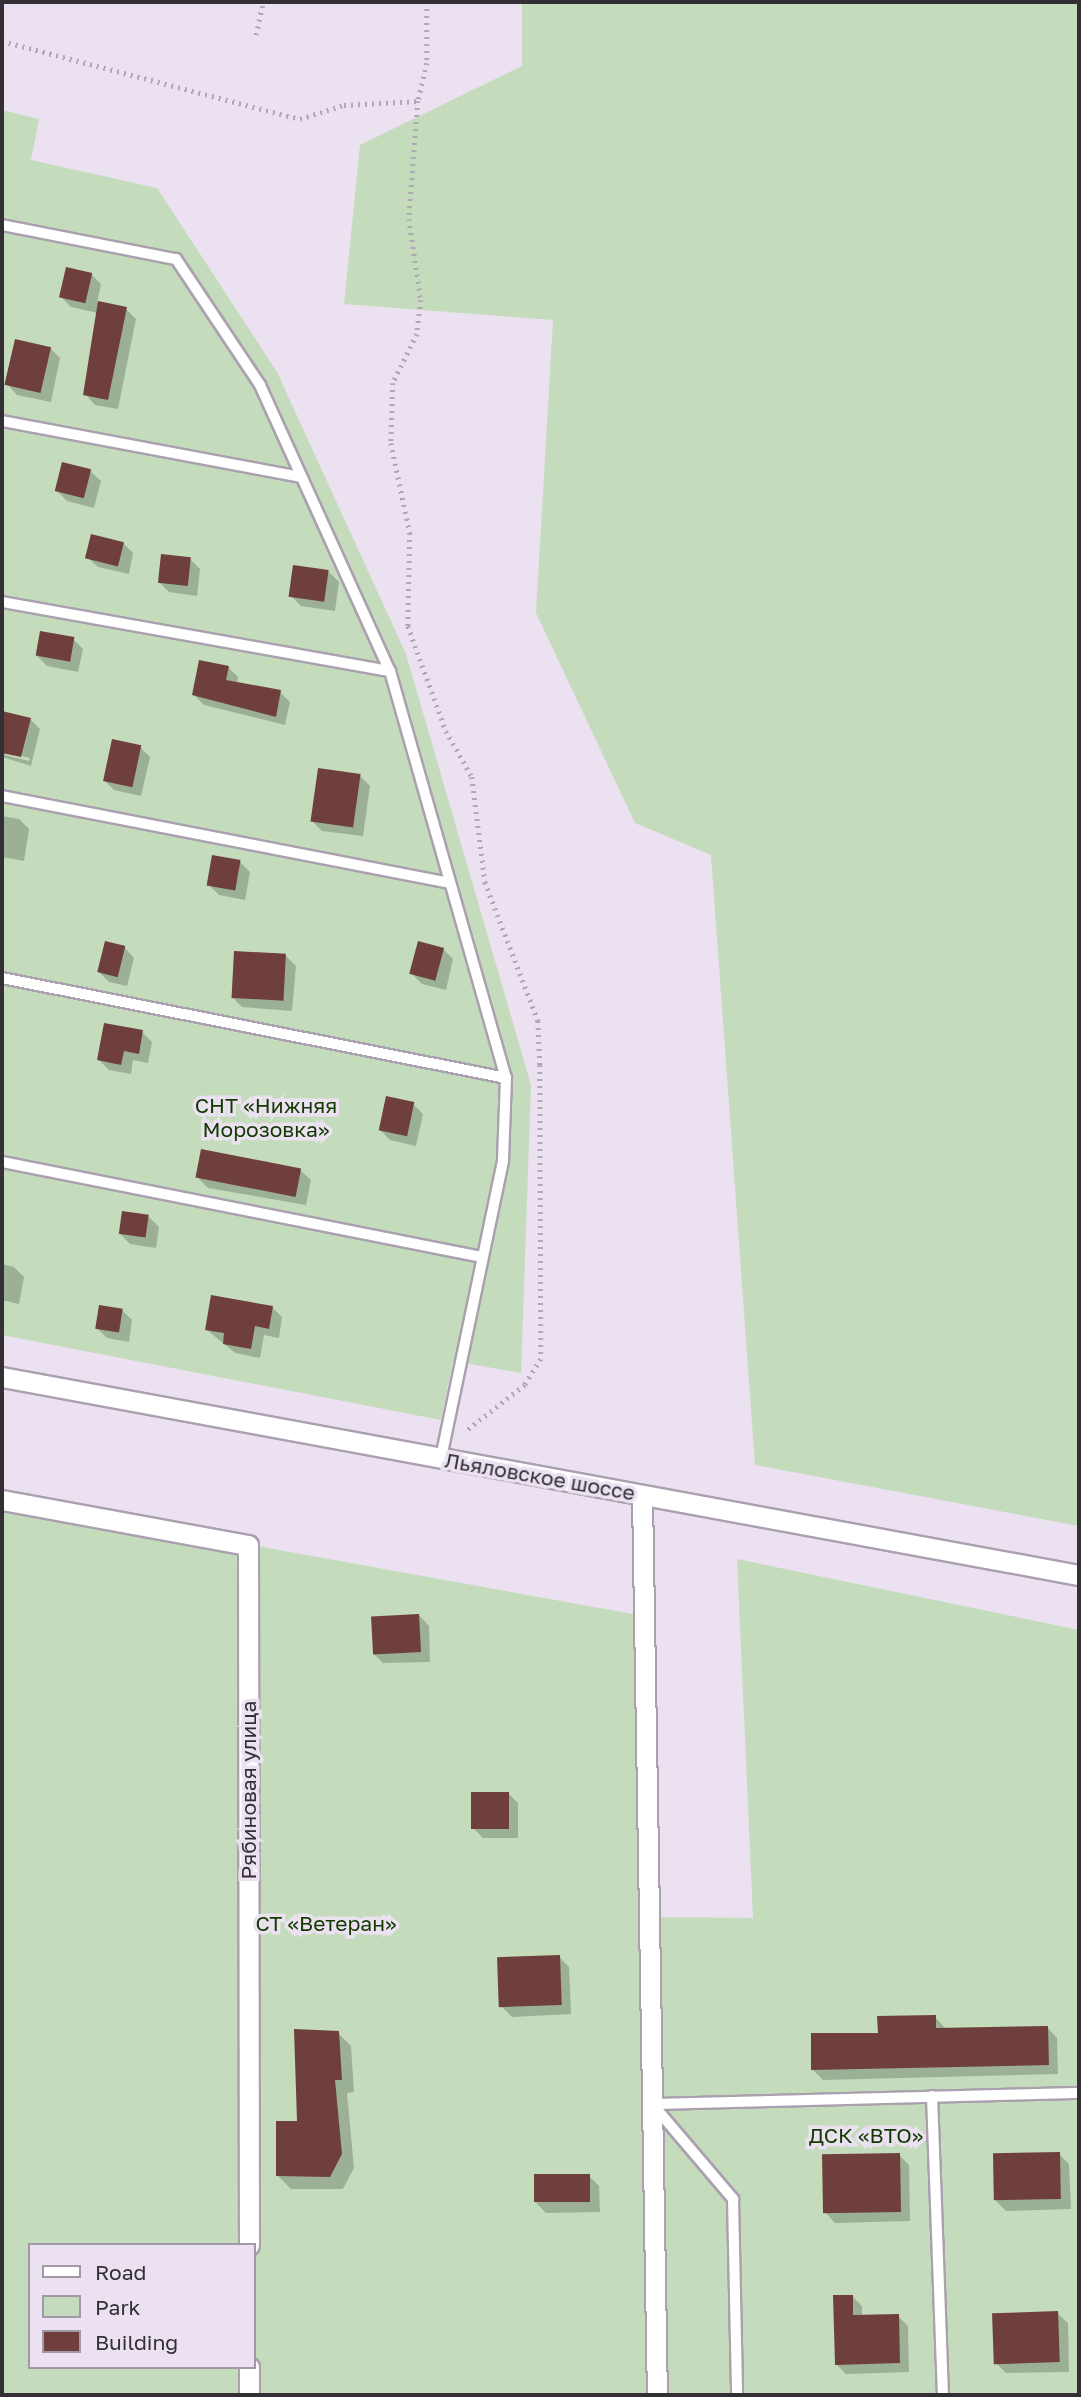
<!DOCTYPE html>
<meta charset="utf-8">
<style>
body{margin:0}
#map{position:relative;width:1081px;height:2397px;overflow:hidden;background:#ebe1f1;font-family:"Golos Text",sans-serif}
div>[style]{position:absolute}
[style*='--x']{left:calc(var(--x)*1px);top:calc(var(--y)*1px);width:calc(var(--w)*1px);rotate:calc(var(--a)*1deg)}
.green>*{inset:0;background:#c4dcbc}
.shadow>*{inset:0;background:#0003}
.building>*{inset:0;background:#6f3f3d;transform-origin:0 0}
.path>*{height:4.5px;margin-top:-2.25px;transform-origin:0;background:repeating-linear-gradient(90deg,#b0a8b5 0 2px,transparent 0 7px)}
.roads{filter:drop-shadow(2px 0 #aaa0af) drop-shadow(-2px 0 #aaa0af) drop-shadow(0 2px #aaa0af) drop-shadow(0 -2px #aaa0af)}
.service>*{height:10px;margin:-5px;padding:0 5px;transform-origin:5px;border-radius:5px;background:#fff}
.minor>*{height:19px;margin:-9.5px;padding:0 9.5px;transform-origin:9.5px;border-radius:9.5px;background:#fff}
span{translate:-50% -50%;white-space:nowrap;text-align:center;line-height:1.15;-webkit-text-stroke:7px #ebe1f1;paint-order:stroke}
.park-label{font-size:21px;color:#123a00}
.street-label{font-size:21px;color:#332f35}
.frame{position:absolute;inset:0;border:4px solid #332f35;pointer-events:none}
.legend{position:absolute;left:28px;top:2243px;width:228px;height:126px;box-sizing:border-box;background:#ebe1f1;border:2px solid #a19aa6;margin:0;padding:9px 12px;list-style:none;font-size:21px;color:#332f35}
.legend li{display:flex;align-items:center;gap:14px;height:35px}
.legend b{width:35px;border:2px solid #a19aa6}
</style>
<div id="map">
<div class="green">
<div style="clip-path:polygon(522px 2px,1079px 2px,1079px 1526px,755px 1465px,711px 855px,635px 823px,536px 613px,553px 320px,344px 304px,360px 145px,522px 66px)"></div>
<div style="clip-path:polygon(2px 110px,39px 119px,31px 160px,157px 188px,277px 372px,406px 654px,531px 1085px,521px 1373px,453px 1361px,441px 1420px,2px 1335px)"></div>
<div style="clip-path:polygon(evenodd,2px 1500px,644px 1616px,649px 1917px,753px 1918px,737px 1559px,1079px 1630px,1079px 2395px,2px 2395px,2px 1500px,30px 2245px,254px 2245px,254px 2367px,30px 2367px,30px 2245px)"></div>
</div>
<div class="shadow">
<div style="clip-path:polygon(91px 274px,101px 284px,97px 303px,126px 309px,136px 319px,118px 409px,95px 405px,85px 394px,98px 313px,71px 307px,61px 297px)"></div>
<div style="clip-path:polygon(50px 348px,60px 358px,51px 402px,17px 395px,7px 384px)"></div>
<div style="clip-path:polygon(90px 471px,101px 481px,94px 508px,67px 501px,57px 491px)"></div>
<div style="clip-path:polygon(123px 543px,133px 553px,129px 574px,98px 567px,87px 557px)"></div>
<div style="clip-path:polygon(190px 559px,200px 569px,197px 596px,169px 592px,159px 582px)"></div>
<div style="clip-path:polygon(329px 572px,339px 582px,335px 611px,301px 606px,291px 596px)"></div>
<div style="clip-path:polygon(73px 639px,83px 649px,78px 672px,47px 666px,37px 656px)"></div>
<div style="clip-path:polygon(228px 667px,238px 677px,237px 684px,280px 692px,290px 702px,285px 725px,204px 705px,194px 695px)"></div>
<div style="clip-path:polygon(evenodd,2px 712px,30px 719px,40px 729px,31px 766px,2px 757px,2px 712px,5px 752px,30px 758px,29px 761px,5px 755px,5px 752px)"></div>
<div style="clip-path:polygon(140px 747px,150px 757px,141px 796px,114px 790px,104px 780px)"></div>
<div style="clip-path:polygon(360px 776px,370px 786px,363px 836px,322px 831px,312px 821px)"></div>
<div style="clip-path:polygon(2px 816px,19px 819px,29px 829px,24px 861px,2px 857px)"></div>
<div style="clip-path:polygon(240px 862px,250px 872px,245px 900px,219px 895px,209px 885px)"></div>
<div style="clip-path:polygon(124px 947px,134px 958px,127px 986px,109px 982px,99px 972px)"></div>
<div style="clip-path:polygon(443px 949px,453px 959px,446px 990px,422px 984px,412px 974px)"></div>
<div style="clip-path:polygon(286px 956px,296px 966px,292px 1011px,242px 1007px,232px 997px)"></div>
<div style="clip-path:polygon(142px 1032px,152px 1042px,148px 1063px,133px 1060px,131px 1074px,109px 1070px,99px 1060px)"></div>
<div style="clip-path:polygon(413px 1104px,423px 1114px,416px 1146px,390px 1140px,380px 1130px)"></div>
<div style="clip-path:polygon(300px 1170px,311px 1180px,306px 1205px,208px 1188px,198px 1178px)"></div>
<div style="clip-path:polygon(149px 1217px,159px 1227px,156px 1248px,130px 1244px,120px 1234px)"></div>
<div style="clip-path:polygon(2px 1264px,14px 1267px,24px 1277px,19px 1304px,2px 1300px)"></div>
<div style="clip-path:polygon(272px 1307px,282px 1317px,279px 1338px,264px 1335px,260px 1358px,235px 1353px,207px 1330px)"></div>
<div style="clip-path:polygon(122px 1310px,132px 1320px,129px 1342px,107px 1338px,97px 1328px)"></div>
<div style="clip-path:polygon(419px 1615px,429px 1626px,430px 1662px,383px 1663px,373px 1653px)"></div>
<div style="clip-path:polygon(508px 1793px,518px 1803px,518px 1838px,483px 1838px,473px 1828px)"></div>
<div style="clip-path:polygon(559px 1957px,569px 1967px,571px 2014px,512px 2017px,502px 2007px)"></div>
<div style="clip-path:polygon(935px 2017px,946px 2029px,1047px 2027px,1057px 2038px,1058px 2074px,823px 2080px,813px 2070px,879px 2035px)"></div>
<div style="clip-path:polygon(338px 2033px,351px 2046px,354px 2092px,347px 2093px,354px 2168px,343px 2189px,291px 2189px,278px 2176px)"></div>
<div style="clip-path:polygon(1059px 2154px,1069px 2164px,1071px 2209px,1006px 2211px,996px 2201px)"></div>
<div style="clip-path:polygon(899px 2155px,909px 2165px,910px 2221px,835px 2223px,825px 2212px)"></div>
<div style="clip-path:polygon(589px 2176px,599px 2186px,600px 2212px,546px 2213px,536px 2203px)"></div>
<div style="clip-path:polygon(852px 2296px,862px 2306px,862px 2317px,898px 2316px,908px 2326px,909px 2372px,846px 2374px,836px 2364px)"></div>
<div style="clip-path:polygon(1057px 2313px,1068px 2323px,1069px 2372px,1006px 2373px,996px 2363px)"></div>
</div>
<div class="building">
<div style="left:66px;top:267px;width:27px;height:31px;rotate:13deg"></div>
<div style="clip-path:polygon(98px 301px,127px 307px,108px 400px,83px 395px)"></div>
<div style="left:15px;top:339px;width:37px;height:47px;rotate:13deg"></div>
<div style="left:62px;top:462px;width:30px;height:30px;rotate:14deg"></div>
<div style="left:91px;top:534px;width:34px;height:25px;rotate:14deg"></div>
<div style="left:161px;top:554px;width:30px;height:29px;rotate:6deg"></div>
<div style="left:293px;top:565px;width:36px;height:32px;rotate:8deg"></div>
<div style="left:40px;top:631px;width:35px;height:25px;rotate:10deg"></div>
<div style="clip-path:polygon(199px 660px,229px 666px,226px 680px,281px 690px,276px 717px,192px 695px)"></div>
<div style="clip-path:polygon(2px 711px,31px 718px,21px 757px,2px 753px)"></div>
<div style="left:112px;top:739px;width:30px;height:43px;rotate:12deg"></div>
<div style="left:318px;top:768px;width:43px;height:54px;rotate:8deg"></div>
<div style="left:212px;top:855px;width:29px;height:31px;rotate:10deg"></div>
<div style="left:105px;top:941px;width:21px;height:32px;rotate:14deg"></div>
<div style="left:418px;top:941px;width:27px;height:34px;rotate:15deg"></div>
<div style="left:234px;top:951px;width:52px;height:47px;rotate:3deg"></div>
<div style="clip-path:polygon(104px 1023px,143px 1030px,139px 1054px,124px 1051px,121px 1065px,97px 1060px)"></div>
<div style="left:386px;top:1096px;width:29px;height:35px;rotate:12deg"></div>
<div style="left:201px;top:1149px;width:102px;height:29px;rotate:11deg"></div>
<div style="left:122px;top:1211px;width:27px;height:23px;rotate:8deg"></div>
<div style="clip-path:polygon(211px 1295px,273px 1306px,269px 1329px,255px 1326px,251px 1349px,223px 1344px,224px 1333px,205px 1330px)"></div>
<div style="left:99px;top:1305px;width:24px;height:24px;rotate:9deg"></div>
<div style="left:419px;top:1614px;width:38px;height:48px;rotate:87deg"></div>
<div style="left:471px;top:1792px;width:38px;height:37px"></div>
<div style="left:560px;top:1955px;width:50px;height:63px;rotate:88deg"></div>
<div style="clip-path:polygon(936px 2015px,936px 2028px,1048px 2026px,1049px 2065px,811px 2070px,811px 2033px,878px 2033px,877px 2016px)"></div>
<div style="clip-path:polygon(294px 2029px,339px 2031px,342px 2080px,335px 2080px,342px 2154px,330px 2177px,276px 2176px,276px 2121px,297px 2121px)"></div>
<div style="left:1060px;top:2152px;width:47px;height:67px;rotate:89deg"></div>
<div style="left:900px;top:2153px;width:59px;height:78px;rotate:89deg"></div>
<div style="left:590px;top:2174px;width:28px;height:56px;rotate:90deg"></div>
<div style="clip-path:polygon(833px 2295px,853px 2295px,853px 2315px,899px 2314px,900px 2363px,835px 2365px)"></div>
<div style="left:1058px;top:2311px;width:51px;height:66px;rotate:88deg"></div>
</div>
<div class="path">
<div style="--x:427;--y:2;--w:61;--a:90"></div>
<div style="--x:427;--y:63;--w:39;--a:103"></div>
<div style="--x:418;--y:101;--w:118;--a:94.4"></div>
<div style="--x:409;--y:219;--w:82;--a:81.6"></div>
<div style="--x:421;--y:300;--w:34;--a:97"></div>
<div style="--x:417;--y:334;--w:55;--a:116.1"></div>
<div style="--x:393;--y:383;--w:60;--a:91.9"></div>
<div style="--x:391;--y:443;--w:92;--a:78.1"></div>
<div style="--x:410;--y:533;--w:93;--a:91.2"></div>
<div style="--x:408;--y:626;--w:112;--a:70.1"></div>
<div style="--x:446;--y:731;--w:53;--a:60.5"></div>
<div style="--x:472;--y:777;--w:106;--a:82.9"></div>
<div style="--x:485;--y:882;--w:149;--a:69.1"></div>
<div style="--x:538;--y:1021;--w:44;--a:87.4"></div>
<div style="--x:540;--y:1065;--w:294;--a:89.8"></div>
<div style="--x:541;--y:1359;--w:31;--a:122"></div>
<div style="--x:525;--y:1385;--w:76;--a:141.9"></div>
<div style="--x:256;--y:35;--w:34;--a:-78"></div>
<div style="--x:2;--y:41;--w:308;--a:14.7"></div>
<div style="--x:300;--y:119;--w:46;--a:-17.7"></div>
<div style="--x:344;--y:105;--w:74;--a:-3.1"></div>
</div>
<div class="roads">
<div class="service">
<div style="--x:2;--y:225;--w:177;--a:11.1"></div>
<div style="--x:176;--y:259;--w:151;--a:56.3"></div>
<div style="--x:260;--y:385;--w:314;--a:65.6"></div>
<div style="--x:390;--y:671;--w:423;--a:74.1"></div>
<div style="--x:506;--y:1078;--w:83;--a:92.1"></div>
<div style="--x:503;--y:1161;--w:303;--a:101.8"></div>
<div style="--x:2;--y:421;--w:304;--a:10.6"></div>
<div style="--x:2;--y:602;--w:394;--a:10.1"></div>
<div style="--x:2;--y:796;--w:456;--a:11"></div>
<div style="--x:2;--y:978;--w:514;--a:11.22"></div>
<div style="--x:2;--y:1162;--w:490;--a:11.2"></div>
<div style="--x:932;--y:2096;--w:299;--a:87.9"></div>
<div style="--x:652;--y:2104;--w:427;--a:-1.5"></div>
<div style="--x:655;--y:2107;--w:121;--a:49.7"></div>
<div style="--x:733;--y:2199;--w:196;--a:88.8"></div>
</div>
<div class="minor">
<div style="--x:2;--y:1377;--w:1095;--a:10.42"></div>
<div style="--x:642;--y:1495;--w:900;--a:89.05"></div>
<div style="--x:2;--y:1500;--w:250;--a:10.4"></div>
<div style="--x:248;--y:1545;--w:700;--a:89.92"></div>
<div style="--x:249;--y:2367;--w:28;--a:90"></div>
</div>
</div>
<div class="park-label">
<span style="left:266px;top:1117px">СНТ «Нижняя<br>Морозовка»</span>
<span style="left:326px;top:1923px">СТ «Ветеран»</span>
<span style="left:866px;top:2135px">ДСК «ВТО»</span>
</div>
<div class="street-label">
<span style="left:540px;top:1476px;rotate:10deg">Льяловское шоссе</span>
<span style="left:248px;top:1790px;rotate:-90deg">Рябиновая улица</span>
</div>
<div class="frame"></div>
<ul class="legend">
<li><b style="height:9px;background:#fff"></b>Road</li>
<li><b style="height:19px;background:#c4dcbc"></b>Park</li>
<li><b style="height:19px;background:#6f3f3d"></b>Building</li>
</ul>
</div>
